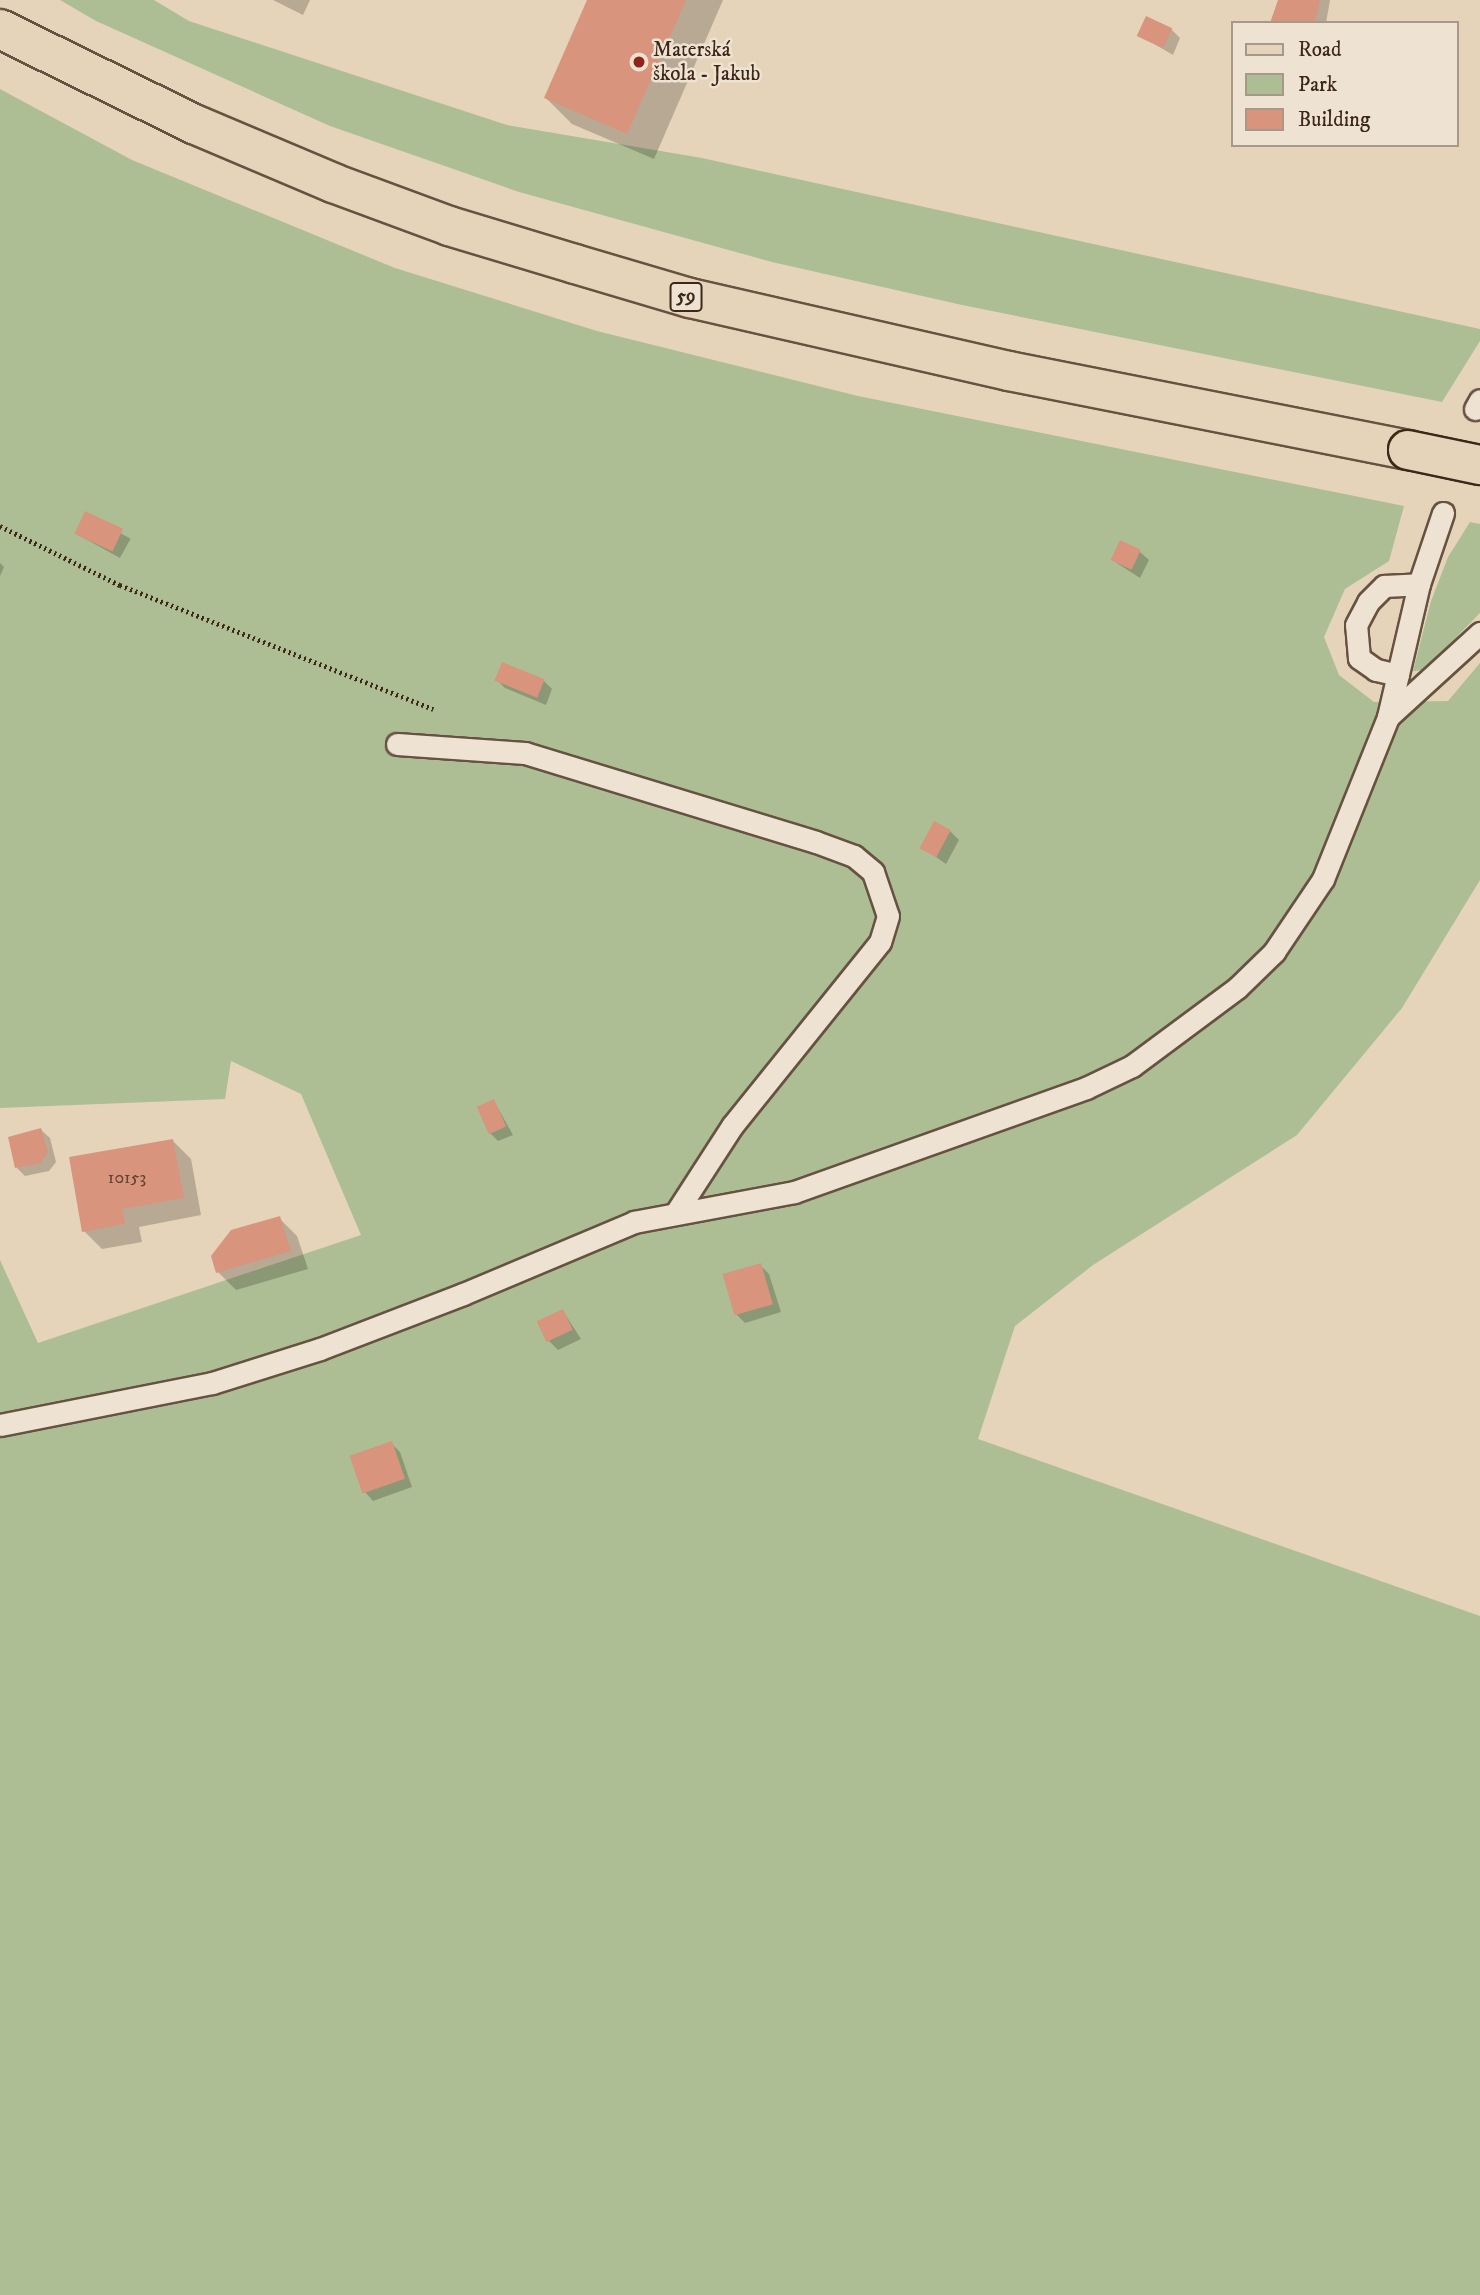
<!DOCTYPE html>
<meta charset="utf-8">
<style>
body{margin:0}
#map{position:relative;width:1480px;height:2295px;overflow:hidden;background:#e5d4b9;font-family:"IM FELL DW Pica",serif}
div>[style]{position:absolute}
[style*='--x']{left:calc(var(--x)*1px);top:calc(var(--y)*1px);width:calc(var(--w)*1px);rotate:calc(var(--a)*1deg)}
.green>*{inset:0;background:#aebe94}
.shadow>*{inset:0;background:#0003;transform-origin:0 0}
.building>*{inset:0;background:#d8947c;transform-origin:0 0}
.path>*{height:4.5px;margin-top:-2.25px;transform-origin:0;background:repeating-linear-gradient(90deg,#3d2719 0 2px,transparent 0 5.5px)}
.roads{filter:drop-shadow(2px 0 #675241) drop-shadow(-2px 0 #675241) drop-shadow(0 2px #675241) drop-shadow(0 -2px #675241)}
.lane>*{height:21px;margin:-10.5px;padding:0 10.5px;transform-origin:10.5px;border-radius:10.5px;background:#eee3d2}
.primary>*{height:38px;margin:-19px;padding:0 19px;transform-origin:19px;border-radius:19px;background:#e5d4b9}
.bridges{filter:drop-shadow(2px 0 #3d2719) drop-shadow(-2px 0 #3d2719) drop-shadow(0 2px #3d2719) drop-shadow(0 -2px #3d2719)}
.primary-bridge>*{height:38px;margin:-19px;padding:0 19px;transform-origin:19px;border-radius:19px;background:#e5d4b9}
.dots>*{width:19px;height:19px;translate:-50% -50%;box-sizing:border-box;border:4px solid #eee3d2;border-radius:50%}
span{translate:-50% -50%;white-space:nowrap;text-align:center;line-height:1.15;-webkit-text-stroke:5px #eee3d2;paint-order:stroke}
.number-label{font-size:18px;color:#644232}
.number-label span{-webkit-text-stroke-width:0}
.shield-label span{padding:2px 5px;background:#eee3d2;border:2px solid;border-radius:5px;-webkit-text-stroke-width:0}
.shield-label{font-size:19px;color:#3d2719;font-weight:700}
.poi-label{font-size:21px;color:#3d2719}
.left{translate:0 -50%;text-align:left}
.legend{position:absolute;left:1231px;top:21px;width:228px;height:126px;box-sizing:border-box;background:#eee3d2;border:2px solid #a79888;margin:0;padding:9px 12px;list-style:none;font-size:21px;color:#3d2719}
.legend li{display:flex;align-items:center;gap:14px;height:35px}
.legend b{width:35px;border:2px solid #a79888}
</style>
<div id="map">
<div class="green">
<div style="clip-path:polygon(60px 0,154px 0,189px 21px,507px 125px,702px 158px,1480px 329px,1480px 341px,1442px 402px,962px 305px,772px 262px,519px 192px,330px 126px,96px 21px)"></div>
<div style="clip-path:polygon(0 89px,132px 160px,395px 268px,597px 331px,858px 396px,1404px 506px,1389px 561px,1345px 589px,1324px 637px,1339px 675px,1374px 702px,1448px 701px,1480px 663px,1480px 880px,1402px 1008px,1297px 1135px,1093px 1265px,1015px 1326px,978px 1439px,1480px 1616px,1480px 2295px,0 2295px,0 1260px,38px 1343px,361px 1235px,301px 1094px,231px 1061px,225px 1099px,0 1108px)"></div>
<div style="clip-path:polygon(1470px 522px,1480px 524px,1480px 613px,1424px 670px,1413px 671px,1431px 601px,1448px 557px)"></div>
</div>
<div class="shadow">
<div style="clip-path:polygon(273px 0,310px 0,303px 15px)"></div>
<div style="clip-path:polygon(588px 0,723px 0,654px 159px,572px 124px,546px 98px)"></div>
<div style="clip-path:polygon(1281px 0,1330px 0,1326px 23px,1272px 23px)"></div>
<div style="clip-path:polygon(1171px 29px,1180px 38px,1173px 55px,1139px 35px)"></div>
<div style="left:86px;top:514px;width:51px;height:22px;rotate:29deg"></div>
<div style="clip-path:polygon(1140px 552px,1149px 560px,1140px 578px,1112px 560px)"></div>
<div style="clip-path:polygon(0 563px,4px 567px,0 576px)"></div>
<div style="clip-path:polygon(496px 679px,544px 681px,552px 689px,546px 705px,505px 688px)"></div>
<div style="clip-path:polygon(950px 831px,959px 840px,946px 864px,923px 848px)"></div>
<div style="clip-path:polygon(494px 1101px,513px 1135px,498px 1141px,490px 1133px)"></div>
<div style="clip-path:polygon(41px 1130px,50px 1138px,56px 1162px,49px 1171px,25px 1176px,17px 1168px)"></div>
<div style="clip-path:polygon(173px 1141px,191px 1159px,201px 1215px,139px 1227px,142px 1242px,102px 1249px,84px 1231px)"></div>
<div style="clip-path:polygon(279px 1218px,297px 1236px,308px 1269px,236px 1290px,218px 1272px)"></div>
<div style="clip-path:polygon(760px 1265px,769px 1274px,781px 1312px,745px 1323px,736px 1314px)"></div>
<div style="clip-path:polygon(563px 1311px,581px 1339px,558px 1350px,549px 1341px)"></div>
<div style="clip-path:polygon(391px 1443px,400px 1452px,412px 1487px,373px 1501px,365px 1492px)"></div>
</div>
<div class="building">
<div style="clip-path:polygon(587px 0,686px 0,627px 134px,544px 98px)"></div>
<div style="clip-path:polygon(1278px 0,1320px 0,1314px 23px,1270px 23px)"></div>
<div style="left:1146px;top:16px;width:29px;height:22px;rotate:25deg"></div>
<div style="left:85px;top:511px;width:42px;height:25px;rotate:25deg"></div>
<div style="left:1120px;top:540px;width:23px;height:22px;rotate:25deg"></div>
<div style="left:502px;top:662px;width:46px;height:20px;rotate:22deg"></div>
<div style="left:934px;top:821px;width:19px;height:31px;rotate:28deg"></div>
<div style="left:494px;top:1099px;width:30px;height:19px;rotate:66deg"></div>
<div style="clip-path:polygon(41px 1128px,48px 1152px,40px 1163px,15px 1168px,8px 1137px)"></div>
<div style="clip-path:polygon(173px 1139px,184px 1198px,122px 1209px,125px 1224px,82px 1232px,69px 1157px)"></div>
<div style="clip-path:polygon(280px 1216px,291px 1251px,216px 1273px,211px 1256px,231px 1230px)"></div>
<div style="left:761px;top:1263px;width:43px;height:40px;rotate:74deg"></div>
<div style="left:563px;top:1309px;width:23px;height:29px;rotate:65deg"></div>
<div style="left:392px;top:1441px;width:40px;height:45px;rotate:71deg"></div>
</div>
<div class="path">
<div style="--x:0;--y:526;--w:134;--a:26.2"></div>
<div style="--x:120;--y:585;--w:337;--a:21.6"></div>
</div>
<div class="roads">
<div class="lane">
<div style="--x:1475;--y:409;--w:10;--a:-61"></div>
<div style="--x:1398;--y:675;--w:23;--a:-167"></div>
<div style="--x:1376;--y:670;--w:21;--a:-145"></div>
<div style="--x:1359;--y:658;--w:33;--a:-95"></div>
<div style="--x:1356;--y:625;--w:26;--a:-62"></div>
<div style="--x:1368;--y:602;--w:23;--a:-45"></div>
<div style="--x:1384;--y:586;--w:35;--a:-3"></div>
<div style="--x:1388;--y:717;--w:125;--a:-42.4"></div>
<div style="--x:397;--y:744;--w:128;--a:4"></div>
<div style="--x:525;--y:753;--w:304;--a:17"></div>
<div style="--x:816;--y:842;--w:40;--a:20.2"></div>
<div style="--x:854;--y:856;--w:25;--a:40"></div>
<div style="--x:873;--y:872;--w:46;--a:71.2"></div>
<div style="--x:888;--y:916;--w:27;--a:107"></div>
<div style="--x:880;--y:942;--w:236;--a:128.8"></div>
<div style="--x:732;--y:1126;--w:101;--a:122.9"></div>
<div style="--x:0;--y:1425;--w:216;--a:-11.2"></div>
<div style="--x:212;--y:1383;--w:113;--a:-17.5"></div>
<div style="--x:320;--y:1349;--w:153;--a:-21"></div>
<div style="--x:463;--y:1294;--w:186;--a:-22.8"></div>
<div style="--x:634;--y:1222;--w:163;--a:-10.6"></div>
<div style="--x:794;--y:1192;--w:310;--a:-19.6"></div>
<div style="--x:1086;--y:1088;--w:51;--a:-25.6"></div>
<div style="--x:1132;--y:1066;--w:131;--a:-36.6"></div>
<div style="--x:1237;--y:988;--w:52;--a:-44.2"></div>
<div style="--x:1274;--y:952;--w:88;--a:-56.1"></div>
<div style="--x:1323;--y:879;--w:175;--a:-68.1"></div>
<div style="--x:1388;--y:717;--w:137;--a:-76.9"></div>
<div style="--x:1419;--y:584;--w:75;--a:-71.3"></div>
</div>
<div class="primary">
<div style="--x:0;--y:29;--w:218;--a:26.1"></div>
<div style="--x:196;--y:125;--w:149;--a:22.9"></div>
<div style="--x:333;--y:183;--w:124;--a:20.3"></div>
<div style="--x:449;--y:226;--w:132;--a:16.8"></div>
<div style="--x:575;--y:264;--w:120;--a:16.5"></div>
<div style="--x:690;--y:298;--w:327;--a:12.9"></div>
<div style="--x:1009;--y:371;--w:407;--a:11.2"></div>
</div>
</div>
<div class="bridges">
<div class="primary-bridge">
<div style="--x:1408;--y:450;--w:74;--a:11.8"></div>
</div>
</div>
<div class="dots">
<div style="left:639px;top:62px;background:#8f2418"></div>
</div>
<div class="number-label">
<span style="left:127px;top:1178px">10153</span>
</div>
<div class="shield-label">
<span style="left:686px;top:297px">59</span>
</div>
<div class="poi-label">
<span class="left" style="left:653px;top:62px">Materská<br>škola - Jakub</span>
</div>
<ul class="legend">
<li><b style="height:9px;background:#e5d4b9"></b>Road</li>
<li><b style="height:19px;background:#aebe94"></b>Park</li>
<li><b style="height:19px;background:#d8947c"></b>Building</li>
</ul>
</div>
